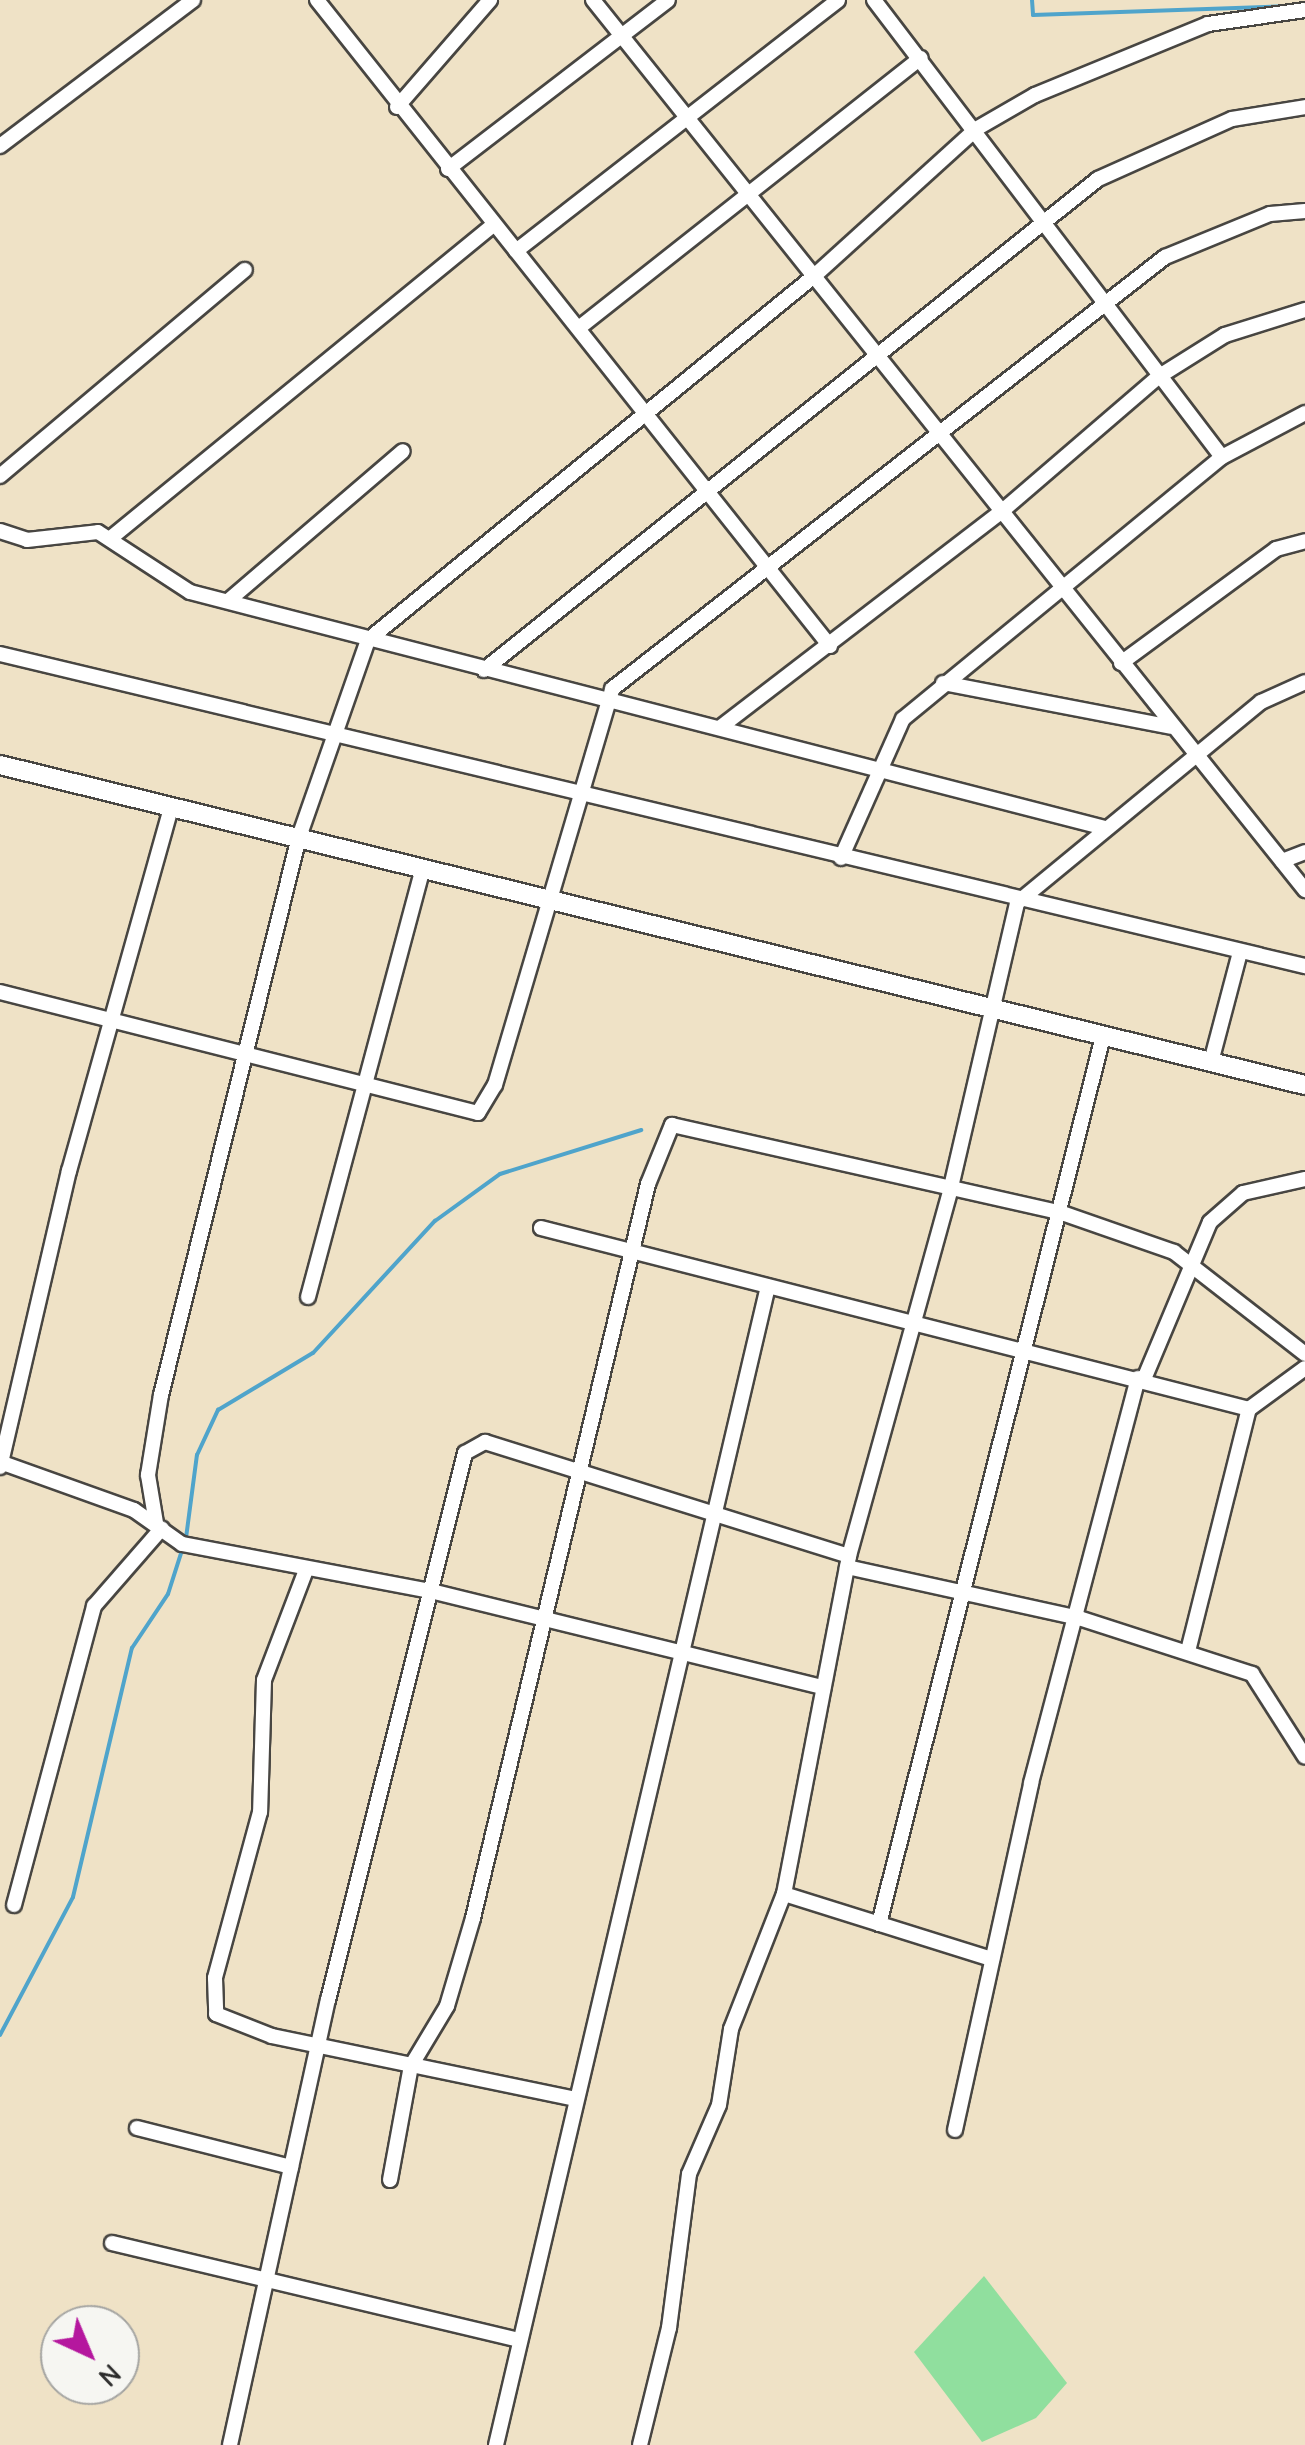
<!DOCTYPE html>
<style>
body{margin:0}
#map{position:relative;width:1305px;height:2445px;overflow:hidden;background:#efe2c6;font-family:"Comic Neue",sans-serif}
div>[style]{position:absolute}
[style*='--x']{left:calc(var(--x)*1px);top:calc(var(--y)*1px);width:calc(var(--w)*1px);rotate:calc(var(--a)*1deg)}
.green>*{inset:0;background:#90df9e}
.stream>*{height:4px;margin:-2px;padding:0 2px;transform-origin:2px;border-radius:2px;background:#4fa4cb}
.roads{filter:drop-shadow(2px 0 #484642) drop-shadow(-2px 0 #484642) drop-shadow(0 2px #484642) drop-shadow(0 -2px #484642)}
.minor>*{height:14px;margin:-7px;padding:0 7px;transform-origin:7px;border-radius:7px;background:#fff}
.major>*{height:18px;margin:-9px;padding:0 9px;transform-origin:9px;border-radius:9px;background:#fff}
span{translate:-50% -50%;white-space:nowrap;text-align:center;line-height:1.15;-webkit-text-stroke:8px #f6f6f2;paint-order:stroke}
.north{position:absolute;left:40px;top:2305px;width:100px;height:100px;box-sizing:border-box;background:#f6f6f2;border:2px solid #a5a5a2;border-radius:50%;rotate:136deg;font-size:28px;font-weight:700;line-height:40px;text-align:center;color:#2b2b2b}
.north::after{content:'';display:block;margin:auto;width:35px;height:45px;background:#b5179e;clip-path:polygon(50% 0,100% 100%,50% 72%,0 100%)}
</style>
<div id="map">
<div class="green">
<div style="clip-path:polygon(984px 2276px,1067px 2383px,1036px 2418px,982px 2442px,914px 2352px)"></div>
</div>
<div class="stream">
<div style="--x:1032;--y:0;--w:15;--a:86"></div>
<div style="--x:1033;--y:15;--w:257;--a:-2"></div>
<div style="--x:186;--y:1538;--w:84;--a:-82.5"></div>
<div style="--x:197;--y:1455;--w:50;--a:-65"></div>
<div style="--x:218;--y:1410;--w:111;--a:-31"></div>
<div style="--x:313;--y:1353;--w:180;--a:-47.3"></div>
<div style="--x:435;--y:1221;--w:80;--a:-35.9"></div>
<div style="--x:500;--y:1174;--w:148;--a:-17.3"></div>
<div style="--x:0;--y:2035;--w:156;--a:-62.1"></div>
<div style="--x:73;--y:1897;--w:256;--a:-76.7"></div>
<div style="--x:132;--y:1648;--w:65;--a:-56.3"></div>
<div style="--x:168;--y:1594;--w:49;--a:-72.3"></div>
</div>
<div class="roads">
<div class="minor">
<div style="--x:317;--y:0;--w:825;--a:51.55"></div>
<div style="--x:593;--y:0;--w:1140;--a:51.34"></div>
<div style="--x:874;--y:0;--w:574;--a:52.71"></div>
<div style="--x:397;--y:107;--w:142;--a:-49"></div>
<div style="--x:0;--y:146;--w:242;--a:-37.1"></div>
<div style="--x:448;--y:169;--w:277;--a:-37.5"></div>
<div style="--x:516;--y:251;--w:408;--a:-37.9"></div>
<div style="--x:580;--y:327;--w:434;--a:-38.3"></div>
<div style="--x:0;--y:476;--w:320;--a:-40.1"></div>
<div style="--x:0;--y:531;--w:28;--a:18"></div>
<div style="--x:27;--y:540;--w:71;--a:-6.4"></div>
<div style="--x:98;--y:532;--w:110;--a:33.1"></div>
<div style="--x:190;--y:592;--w:945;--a:14.46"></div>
<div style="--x:112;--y:537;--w:492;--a:-39.3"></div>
<div style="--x:228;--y:601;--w:230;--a:-40.6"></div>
<div style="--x:0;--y:654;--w:1342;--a:13.45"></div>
<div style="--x:1121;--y:663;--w:192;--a:-36.3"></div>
<div style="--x:1276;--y:549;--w:30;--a:-15"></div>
<div style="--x:484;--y:670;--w:786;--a:-38.65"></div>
<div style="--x:1098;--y:179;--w:147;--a:-24.1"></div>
<div style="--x:1232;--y:119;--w:74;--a:-9.3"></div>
<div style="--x:943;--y:683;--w:232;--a:10.9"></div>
<div style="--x:722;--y:726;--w:350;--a:-37.5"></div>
<div style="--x:1000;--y:513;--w:208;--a:-40.7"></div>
<div style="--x:1158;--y:377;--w:79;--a:-32.1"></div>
<div style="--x:1225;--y:335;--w:84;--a:-17.4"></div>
<div style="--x:841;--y:858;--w:152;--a:-66"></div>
<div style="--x:903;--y:719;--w:413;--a:-39.4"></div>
<div style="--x:1222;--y:457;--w:94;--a:-27.9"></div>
<div style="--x:1282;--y:861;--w:25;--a:-21"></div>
<div style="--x:0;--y:992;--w:493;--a:14.2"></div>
<div style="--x:478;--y:1113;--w:33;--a:-59"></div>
<div style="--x:495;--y:1085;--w:413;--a:-73.5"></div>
<div style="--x:612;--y:689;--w:702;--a:-38"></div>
<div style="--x:1165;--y:257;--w:113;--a:-22.3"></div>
<div style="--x:1270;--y:214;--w:35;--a:-5"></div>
<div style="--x:1211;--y:1062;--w:114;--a:-75.2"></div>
<div style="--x:541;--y:1228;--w:731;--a:14.34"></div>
<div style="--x:1249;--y:1409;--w:69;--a:-36.2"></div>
<div style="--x:308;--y:1297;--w:443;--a:-75"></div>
<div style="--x:1144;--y:1379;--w:170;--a:-67.2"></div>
<div style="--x:1210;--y:1222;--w:44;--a:-41.3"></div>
<div style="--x:1243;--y:1193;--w:64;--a:-12.7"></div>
<div style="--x:0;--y:1462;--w:142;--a:19.7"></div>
<div style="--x:134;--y:1510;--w:59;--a:35.3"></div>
<div style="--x:182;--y:1544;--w:253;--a:10.7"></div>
<div style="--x:431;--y:1591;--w:404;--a:13.8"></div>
<div style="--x:0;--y:1467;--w:304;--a:-76.9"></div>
<div style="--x:69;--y:1171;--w:374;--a:-74.3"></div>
<div style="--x:156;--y:1523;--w:49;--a:-99.5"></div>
<div style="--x:148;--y:1475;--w:81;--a:-80.8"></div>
<div style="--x:161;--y:1395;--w:575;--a:-76.11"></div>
<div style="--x:299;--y:837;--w:209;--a:-70.7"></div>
<div style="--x:368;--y:640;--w:574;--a:-39.21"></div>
<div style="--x:813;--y:277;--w:220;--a:-42.2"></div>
<div style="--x:976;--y:129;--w:68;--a:-30"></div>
<div style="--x:1035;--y:95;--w:187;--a:-22.3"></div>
<div style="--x:1208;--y:24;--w:98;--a:-8.2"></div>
<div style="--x:847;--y:1567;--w:238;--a:12.4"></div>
<div style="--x:1079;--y:1618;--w:182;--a:17.9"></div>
<div style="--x:1252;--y:1674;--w:98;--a:57.4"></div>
<div style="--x:306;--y:1570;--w:118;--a:110.9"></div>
<div style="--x:264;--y:1680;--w:132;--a:91.7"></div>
<div style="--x:260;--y:1812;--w:172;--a:105.2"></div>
<div style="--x:215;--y:1978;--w:36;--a:88"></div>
<div style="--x:216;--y:2014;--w:60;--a:21.4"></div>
<div style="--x:272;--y:2036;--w:310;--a:11.7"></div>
<div style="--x:1188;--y:1651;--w:250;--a:-75.9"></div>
<div style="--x:784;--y:1894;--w:218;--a:17.4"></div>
<div style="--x:14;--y:1905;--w:310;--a:-75"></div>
<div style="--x:94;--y:1606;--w:103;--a:-48.9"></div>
<div style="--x:879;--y:1924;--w:916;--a:-75.84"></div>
<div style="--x:137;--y:2128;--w:159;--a:14.2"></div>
<div style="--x:955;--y:2130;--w:355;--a:-77.6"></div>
<div style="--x:1031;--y:1783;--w:419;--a:-75.2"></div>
<div style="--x:390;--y:2180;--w:116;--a:-79.6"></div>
<div style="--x:411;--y:2066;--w:70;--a:-59"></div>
<div style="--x:447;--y:2006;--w:92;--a:-73.5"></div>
<div style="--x:473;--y:1918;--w:755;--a:-76.59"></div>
<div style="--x:648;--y:1184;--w:64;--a:-67.9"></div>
<div style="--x:672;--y:1125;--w:397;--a:12.7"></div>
<div style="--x:1059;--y:1212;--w:122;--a:19.2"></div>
<div style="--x:1174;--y:1252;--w:166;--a:37.9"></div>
<div style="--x:112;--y:2243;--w:419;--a:13.4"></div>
<div style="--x:230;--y:2445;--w:456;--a:-77.6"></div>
<div style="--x:328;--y:2000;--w:564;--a:-75.94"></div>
<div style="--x:465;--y:1453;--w:23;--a:-29"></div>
<div style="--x:485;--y:1442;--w:381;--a:17.4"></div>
<div style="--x:496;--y:2445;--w:1190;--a:-76.79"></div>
<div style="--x:640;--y:2445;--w:121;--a:-76.1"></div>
<div style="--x:669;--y:2328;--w:155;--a:-82.6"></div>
<div style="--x:689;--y:2174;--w:75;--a:-66.5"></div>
<div style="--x:719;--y:2105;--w:77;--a:-81"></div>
<div style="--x:731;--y:2029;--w:145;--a:-68.6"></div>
<div style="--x:784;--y:1894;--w:344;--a:-79.1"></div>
<div style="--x:849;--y:1556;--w:383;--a:-74.5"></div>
<div style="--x:951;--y:1187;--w:292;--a:-76.9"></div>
<div style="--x:1017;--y:903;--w:316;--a:-39.5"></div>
<div style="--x:1261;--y:702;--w:48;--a:-24.4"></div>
</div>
<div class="major">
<div style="--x:0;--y:765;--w:1344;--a:13.78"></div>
</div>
</div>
<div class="north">N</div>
</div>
